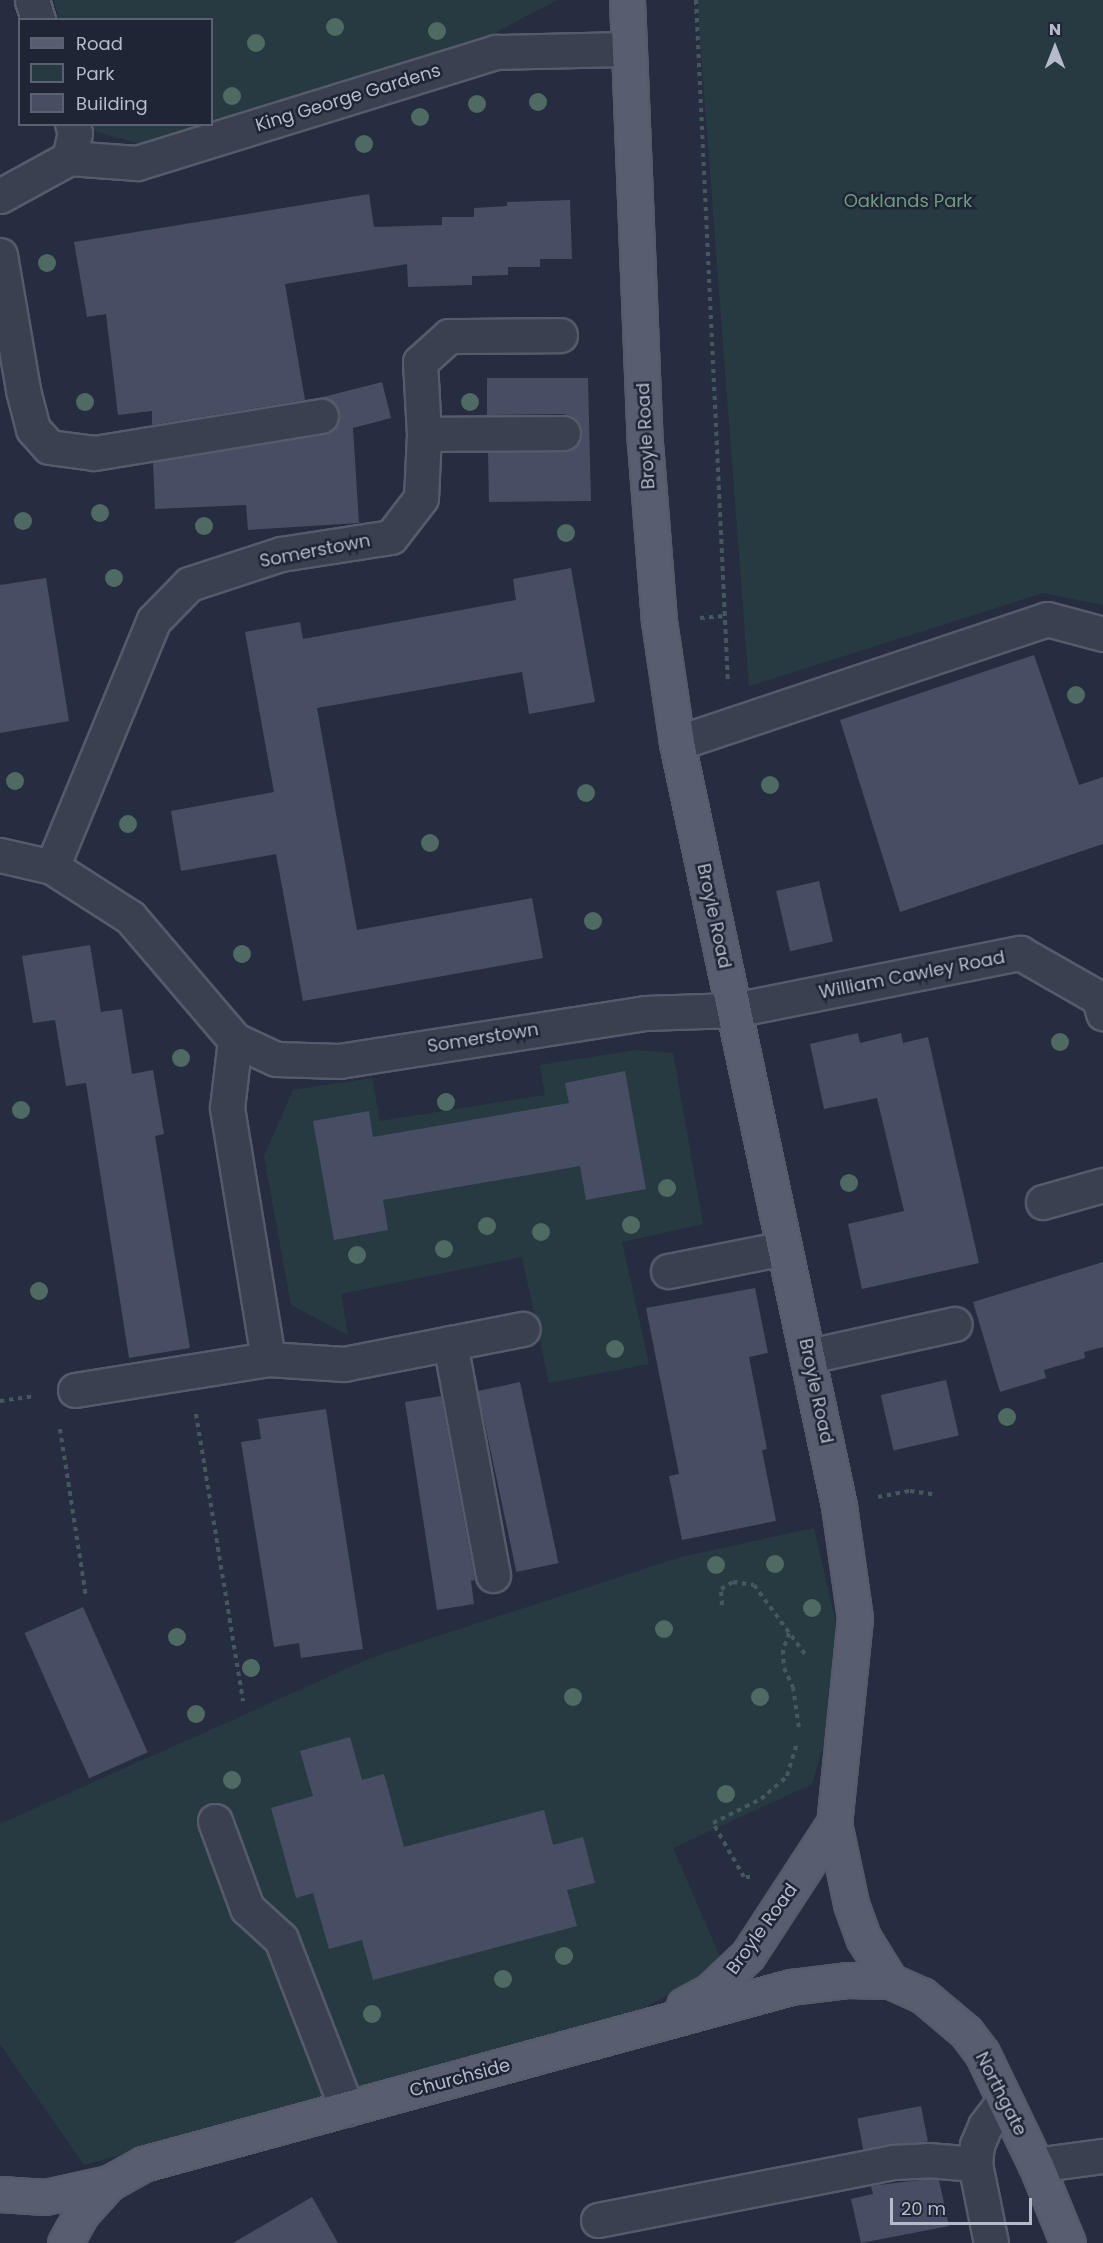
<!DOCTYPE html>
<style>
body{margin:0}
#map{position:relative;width:1103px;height:2243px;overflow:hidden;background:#262d40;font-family:Poppins,sans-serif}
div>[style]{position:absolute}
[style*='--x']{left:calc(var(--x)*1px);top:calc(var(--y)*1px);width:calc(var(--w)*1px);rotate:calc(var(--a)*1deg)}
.green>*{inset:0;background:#283a41}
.building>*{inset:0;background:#474e64;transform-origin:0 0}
.path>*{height:4px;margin-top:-2px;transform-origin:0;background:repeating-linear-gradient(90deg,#46575e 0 4.5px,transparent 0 9px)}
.roads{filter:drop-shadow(2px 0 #555b6a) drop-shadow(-2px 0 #555b6a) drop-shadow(0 2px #555b6a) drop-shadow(0 -2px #555b6a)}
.minor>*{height:33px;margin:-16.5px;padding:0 16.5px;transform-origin:16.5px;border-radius:16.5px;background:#3a4050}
.major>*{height:33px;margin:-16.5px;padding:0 16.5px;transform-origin:16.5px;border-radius:16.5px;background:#585e70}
.trees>*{width:18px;height:18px;margin:-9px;border-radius:50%;background:#4e6a62}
span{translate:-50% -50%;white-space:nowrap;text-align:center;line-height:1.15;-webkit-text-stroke:5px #1f2535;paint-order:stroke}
.street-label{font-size:18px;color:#b6bbca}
.park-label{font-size:18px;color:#6e9b7e}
.legend{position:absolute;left:18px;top:18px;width:195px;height:108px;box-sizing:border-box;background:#1f2535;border:2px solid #5b6171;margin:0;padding:8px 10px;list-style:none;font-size:18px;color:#b6bbca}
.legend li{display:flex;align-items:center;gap:12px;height:30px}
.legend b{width:30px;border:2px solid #5b6171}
.north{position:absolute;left:1025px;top:18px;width:60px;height:60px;-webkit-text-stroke:4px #1f2535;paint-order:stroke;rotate:0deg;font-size:16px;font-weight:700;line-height:24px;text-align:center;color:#b6bbca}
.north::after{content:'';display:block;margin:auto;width:21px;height:27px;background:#b6bbca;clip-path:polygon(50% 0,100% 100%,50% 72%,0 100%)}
.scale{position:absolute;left:890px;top:2198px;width:142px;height:27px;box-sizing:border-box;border:3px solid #b6bbca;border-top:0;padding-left:8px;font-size:18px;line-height:21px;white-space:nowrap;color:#b6bbca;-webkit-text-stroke:4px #1f2535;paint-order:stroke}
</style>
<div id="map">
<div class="green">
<div style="clip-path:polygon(54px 0,557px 0,489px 36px,212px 123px,212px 20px,59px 19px)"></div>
<div style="clip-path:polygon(697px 0,1103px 0,1103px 605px,1043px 593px,749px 686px)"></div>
<div style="clip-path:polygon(88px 125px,205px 125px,140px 144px,90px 130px)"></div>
<div style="clip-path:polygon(636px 1050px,673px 1053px,703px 1224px,622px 1242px,649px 1364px,549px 1383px,522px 1257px,341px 1294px,348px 1335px,291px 1305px,264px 1156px,293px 1090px,372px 1078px,380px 1121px,545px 1095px,540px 1065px)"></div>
<div style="clip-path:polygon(814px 1528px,836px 1623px,831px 1718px,812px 1784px,673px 1848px,723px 1964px,634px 2014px,84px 2165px,0 2044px,0 1824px,373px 1657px,681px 1557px)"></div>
</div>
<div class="building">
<div style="clip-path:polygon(369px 194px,374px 227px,442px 225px,442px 217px,474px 217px,474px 208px,507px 206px,507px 202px,570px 200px,572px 259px,540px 259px,540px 267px,508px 267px,508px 275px,472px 276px,472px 285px,408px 287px,407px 264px,285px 284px,305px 400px,152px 425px,152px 411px,118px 415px,106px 314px,87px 317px,74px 242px)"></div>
<div style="clip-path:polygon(487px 378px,588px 378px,591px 501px,489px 502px,488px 452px,564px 452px,579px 443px,582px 432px,573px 417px,563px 414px,487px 415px)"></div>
<div style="clip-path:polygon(382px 382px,391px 418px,353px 428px,359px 523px,248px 530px,246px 505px,155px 509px,153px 462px,325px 434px,333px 430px,340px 414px,335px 404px,319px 398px)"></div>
<div style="clip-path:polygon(571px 568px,595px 702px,529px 714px,522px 672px,317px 708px,357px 930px,532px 898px,543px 958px,303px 1001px,276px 854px,181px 871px,171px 811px,274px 792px,245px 632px,300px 622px,303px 639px,516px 600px,513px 579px)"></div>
<div style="clip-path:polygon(46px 578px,69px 721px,0 733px,0 585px)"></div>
<div style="clip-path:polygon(1034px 655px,1079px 785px,1103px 777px,1103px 844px,900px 912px,840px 720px)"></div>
<div style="left:819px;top:881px;width:62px;height:44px;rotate:77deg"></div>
<div style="clip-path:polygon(90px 945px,101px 1012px,122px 1009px,132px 1074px,153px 1070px,164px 1134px,155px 1136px,190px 1348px,129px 1358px,86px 1083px,66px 1086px,55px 1020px,33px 1023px,22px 956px)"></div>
<div style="clip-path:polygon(858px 1033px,860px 1043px,901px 1033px,903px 1043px,928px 1037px,979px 1263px,862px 1289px,848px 1224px,904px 1211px,877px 1098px,824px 1109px,810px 1044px)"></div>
<div style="clip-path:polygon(625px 1071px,646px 1189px,586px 1200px,580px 1166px,383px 1200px,388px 1230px,334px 1240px,313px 1121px,369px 1111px,373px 1137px,569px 1103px,565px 1083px)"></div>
<div style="clip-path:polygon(1103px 1262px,1103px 1347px,1084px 1352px,1085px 1358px,1044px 1370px,1046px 1378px,1000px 1392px,973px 1302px)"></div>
<div style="clip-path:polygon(755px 1288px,768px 1353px,749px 1357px,767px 1449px,762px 1450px,776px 1521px,682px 1540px,669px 1476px,679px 1474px,646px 1308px)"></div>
<div style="left:946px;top:1380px;width:57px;height:67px;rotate:77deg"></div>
<div style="left:520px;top:1382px;width:185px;height:43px;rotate:78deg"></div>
<div style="clip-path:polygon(441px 1396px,475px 1580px,471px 1581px,474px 1604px,437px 1610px,405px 1402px)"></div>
<div style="clip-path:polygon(326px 1409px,363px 1649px,301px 1658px,299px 1643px,274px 1647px,241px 1442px,261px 1439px,258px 1419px)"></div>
<div style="left:83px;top:1607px;width:159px;height:64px;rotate:66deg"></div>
<div style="clip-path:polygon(350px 1737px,362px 1780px,384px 1774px,404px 1847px,544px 1810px,553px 1845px,583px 1837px,595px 1883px,567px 1890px,577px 1926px,373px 1980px,362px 1940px,329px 1949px,313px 1893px,296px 1898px,271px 1808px,313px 1796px,300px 1751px)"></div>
<div style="left:921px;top:2106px;width:36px;height:65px;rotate:79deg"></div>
<div style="clip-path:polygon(928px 2179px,939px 2180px,949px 2226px,861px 2243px,851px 2199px,873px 2194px,871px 2186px)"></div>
<div style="clip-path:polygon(312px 2197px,338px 2243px,233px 2243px)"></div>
</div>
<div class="path">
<div style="--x:696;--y:0;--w:684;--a:87.32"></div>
<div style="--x:700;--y:618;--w:24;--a:-5"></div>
<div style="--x:0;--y:1401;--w:35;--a:-8"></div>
<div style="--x:196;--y:1414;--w:291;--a:80.7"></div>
<div style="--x:60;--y:1429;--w:169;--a:81.2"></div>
<div style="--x:878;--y:1497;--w:33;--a:-11"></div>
<div style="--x:910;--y:1491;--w:27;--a:8"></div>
<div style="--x:722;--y:1605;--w:16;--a:-94"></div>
<div style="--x:721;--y:1589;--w:14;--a:-30"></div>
<div style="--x:733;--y:1582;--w:21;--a:8"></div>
<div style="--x:754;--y:1585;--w:89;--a:53.6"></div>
<div style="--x:789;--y:1633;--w:18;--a:109"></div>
<div style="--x:783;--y:1650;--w:18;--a:87"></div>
<div style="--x:784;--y:1668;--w:21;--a:65"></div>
<div style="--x:793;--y:1687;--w:41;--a:81.7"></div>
<div style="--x:750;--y:1877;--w:6;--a:180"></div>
<div style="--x:744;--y:1877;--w:62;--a:-119.9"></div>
<div style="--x:713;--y:1823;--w:54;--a:-26.6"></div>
<div style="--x:761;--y:1799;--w:35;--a:-41"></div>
<div style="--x:787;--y:1776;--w:34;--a:-73"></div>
</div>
<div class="roads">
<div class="minor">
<div style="--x:32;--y:0;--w:21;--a:73"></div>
<div style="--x:69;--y:158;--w:26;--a:-77"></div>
<div style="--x:75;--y:133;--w:9;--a:-108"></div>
<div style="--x:0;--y:196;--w:79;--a:-28.8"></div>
<div style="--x:69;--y:158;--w:68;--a:4.2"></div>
<div style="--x:137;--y:163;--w:376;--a:-17.2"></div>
<div style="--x:496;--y:52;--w:133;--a:-1.3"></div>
<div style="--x:0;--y:255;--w:137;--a:80.3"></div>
<div style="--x:23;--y:390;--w:40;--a:75.6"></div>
<div style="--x:33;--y:429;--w:24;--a:48"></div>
<div style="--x:49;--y:447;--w:45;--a:7.6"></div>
<div style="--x:94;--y:453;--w:230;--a:-9.3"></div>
<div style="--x:424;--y:434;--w:139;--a:-0.4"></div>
<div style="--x:677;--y:743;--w:390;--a:-18.5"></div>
<div style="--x:1047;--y:619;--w:58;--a:15"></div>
<div style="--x:0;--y:855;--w:53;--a:13"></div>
<div style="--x:52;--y:867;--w:93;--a:32.7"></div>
<div style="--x:130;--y:917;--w:162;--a:49.5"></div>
<div style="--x:235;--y:1040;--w:45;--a:24.9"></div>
<div style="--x:276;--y:1059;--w:63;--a:1.8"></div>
<div style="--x:339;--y:1061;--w:310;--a:-8.9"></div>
<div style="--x:645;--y:1013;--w:89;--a:-1.9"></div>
<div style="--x:734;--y:1010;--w:292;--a:-11.3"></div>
<div style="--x:1020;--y:953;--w:91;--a:29.7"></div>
<div style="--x:1099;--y:998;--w:16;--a:75"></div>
<div style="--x:52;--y:867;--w:267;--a:-67.6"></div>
<div style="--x:154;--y:620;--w:50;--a:-45.8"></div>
<div style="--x:189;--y:584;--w:97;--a:-18.1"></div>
<div style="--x:281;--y:554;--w:111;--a:-8.8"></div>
<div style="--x:391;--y:537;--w:49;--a:-52.4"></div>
<div style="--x:421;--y:498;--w:64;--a:-87.3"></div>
<div style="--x:424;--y:434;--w:72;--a:-93.2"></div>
<div style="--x:420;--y:362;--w:39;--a:-42"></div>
<div style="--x:449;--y:336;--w:111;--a:-0.5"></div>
<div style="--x:235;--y:1040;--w:68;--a:96.7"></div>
<div style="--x:227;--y:1108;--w:254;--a:80.7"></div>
<div style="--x:1043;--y:1202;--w:62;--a:-15.8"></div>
<div style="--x:668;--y:1271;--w:118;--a:-11.2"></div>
<div style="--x:450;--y:1343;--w:236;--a:79.5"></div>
<div style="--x:809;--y:1356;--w:149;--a:-12.4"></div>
<div style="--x:75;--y:1390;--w:195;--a:-9.1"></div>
<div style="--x:268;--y:1359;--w:76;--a:3.8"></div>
<div style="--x:344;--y:1364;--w:182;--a:-11.1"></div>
<div style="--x:215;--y:1821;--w:93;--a:69.8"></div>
<div style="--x:247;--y:1908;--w:46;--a:42.4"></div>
<div style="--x:281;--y:1939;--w:182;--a:68.8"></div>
<div style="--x:1036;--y:2165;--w:68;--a:-7.7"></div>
<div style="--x:598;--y:2220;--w:302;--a:-11.1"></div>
<div style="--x:894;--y:2162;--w:34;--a:-3"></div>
<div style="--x:928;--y:2160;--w:47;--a:4.9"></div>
<div style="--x:991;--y:2243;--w:81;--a:-101.4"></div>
<div style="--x:975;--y:2164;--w:19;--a:-84"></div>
<div style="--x:977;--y:2145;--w:21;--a:-67"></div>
<div style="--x:985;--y:2126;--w:31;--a:-53"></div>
</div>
<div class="major">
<div style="--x:627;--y:0;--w:443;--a:87.7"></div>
<div style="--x:645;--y:443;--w:179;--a:85.5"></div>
<div style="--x:659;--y:621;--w:123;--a:81.6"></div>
<div style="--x:677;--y:743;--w:780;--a:78.01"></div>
<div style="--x:839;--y:1506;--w:113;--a:81.9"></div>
<div style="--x:855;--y:1618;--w:206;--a:95.8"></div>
<div style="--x:834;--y:1823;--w:83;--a:78.1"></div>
<div style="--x:851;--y:1904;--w:37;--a:70"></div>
<div style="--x:864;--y:1939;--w:49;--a:58.2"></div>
<div style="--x:684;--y:2005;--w:30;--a:-28"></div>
<div style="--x:710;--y:1991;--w:52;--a:-43.5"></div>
<div style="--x:748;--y:1955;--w:158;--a:-56.9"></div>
<div style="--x:0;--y:2194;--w:45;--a:3.8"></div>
<div style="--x:45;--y:2197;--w:66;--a:-12.3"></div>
<div style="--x:65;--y:2243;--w:33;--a:-61"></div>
<div style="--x:81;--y:2214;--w:42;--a:-47.9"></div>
<div style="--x:109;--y:2183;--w:39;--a:-29"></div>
<div style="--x:143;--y:2164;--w:672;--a:-15.28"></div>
<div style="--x:791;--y:1987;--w:56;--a:-7.1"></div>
<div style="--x:847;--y:1980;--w:43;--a:1.3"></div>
<div style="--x:890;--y:1981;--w:35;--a:24"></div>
<div style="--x:922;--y:1995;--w:57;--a:40.1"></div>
<div style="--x:966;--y:2032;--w:26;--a:53"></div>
<div style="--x:982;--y:2053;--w:124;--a:64.3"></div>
<div style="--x:1036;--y:2165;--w:84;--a:67.7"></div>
</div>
</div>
<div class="trees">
<div style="left:335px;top:27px"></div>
<div style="left:437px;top:31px"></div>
<div style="left:256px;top:43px"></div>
<div style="left:232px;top:96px"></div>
<div style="left:538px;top:102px"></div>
<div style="left:477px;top:104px"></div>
<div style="left:420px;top:117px"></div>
<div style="left:364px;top:144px"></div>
<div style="left:47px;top:263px"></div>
<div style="left:85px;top:402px"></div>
<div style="left:470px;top:402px"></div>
<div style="left:100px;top:513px"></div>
<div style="left:23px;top:521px"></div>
<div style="left:204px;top:526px"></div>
<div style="left:566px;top:533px"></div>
<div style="left:114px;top:578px"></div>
<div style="left:1076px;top:695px"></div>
<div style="left:15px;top:781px"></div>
<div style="left:770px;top:785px"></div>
<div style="left:586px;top:793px"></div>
<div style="left:128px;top:824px"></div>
<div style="left:430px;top:843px"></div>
<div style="left:593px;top:921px"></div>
<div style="left:242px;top:954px"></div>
<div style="left:1060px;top:1042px"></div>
<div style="left:181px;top:1058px"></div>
<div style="left:446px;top:1102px"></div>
<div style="left:21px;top:1110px"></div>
<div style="left:849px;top:1183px"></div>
<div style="left:667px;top:1188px"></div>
<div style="left:631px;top:1225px"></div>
<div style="left:487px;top:1226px"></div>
<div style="left:541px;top:1232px"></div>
<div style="left:444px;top:1249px"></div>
<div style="left:357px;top:1255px"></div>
<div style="left:39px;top:1291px"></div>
<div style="left:615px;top:1349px"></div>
<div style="left:1007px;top:1417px"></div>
<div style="left:775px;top:1564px"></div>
<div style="left:716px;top:1565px"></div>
<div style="left:812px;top:1608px"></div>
<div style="left:664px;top:1629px"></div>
<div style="left:177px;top:1637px"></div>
<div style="left:251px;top:1668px"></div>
<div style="left:573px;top:1697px"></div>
<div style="left:760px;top:1697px"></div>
<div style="left:196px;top:1714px"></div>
<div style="left:232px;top:1780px"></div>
<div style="left:726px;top:1794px"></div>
<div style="left:564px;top:1956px"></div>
<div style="left:503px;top:1979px"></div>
<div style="left:372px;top:2014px"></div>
</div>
<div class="street-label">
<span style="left:348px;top:98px;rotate:-17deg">King George Gardens</span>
<span style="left:646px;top:436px;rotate:-93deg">Broyle Road</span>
<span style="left:315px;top:551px;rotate:-11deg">Somerstown</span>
<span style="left:714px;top:916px;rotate:78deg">Broyle Road</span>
<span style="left:912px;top:975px;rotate:-11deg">William Cawley Road</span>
<span style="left:483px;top:1038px;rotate:-9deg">Somerstown</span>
<span style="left:816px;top:1391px;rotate:78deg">Broyle Road</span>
<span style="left:762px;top:1929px;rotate:-54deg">Broyle Road</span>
<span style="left:460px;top:2078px;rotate:-15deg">Churchside</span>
<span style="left:1001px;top:2094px;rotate:63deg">Northgate</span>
</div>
<div class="park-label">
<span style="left:908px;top:201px">Oaklands Park</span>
</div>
<ul class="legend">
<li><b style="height:8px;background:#585e70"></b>Road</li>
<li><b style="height:16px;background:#283a41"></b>Park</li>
<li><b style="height:16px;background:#474e64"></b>Building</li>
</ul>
<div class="north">N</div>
<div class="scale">20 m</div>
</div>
